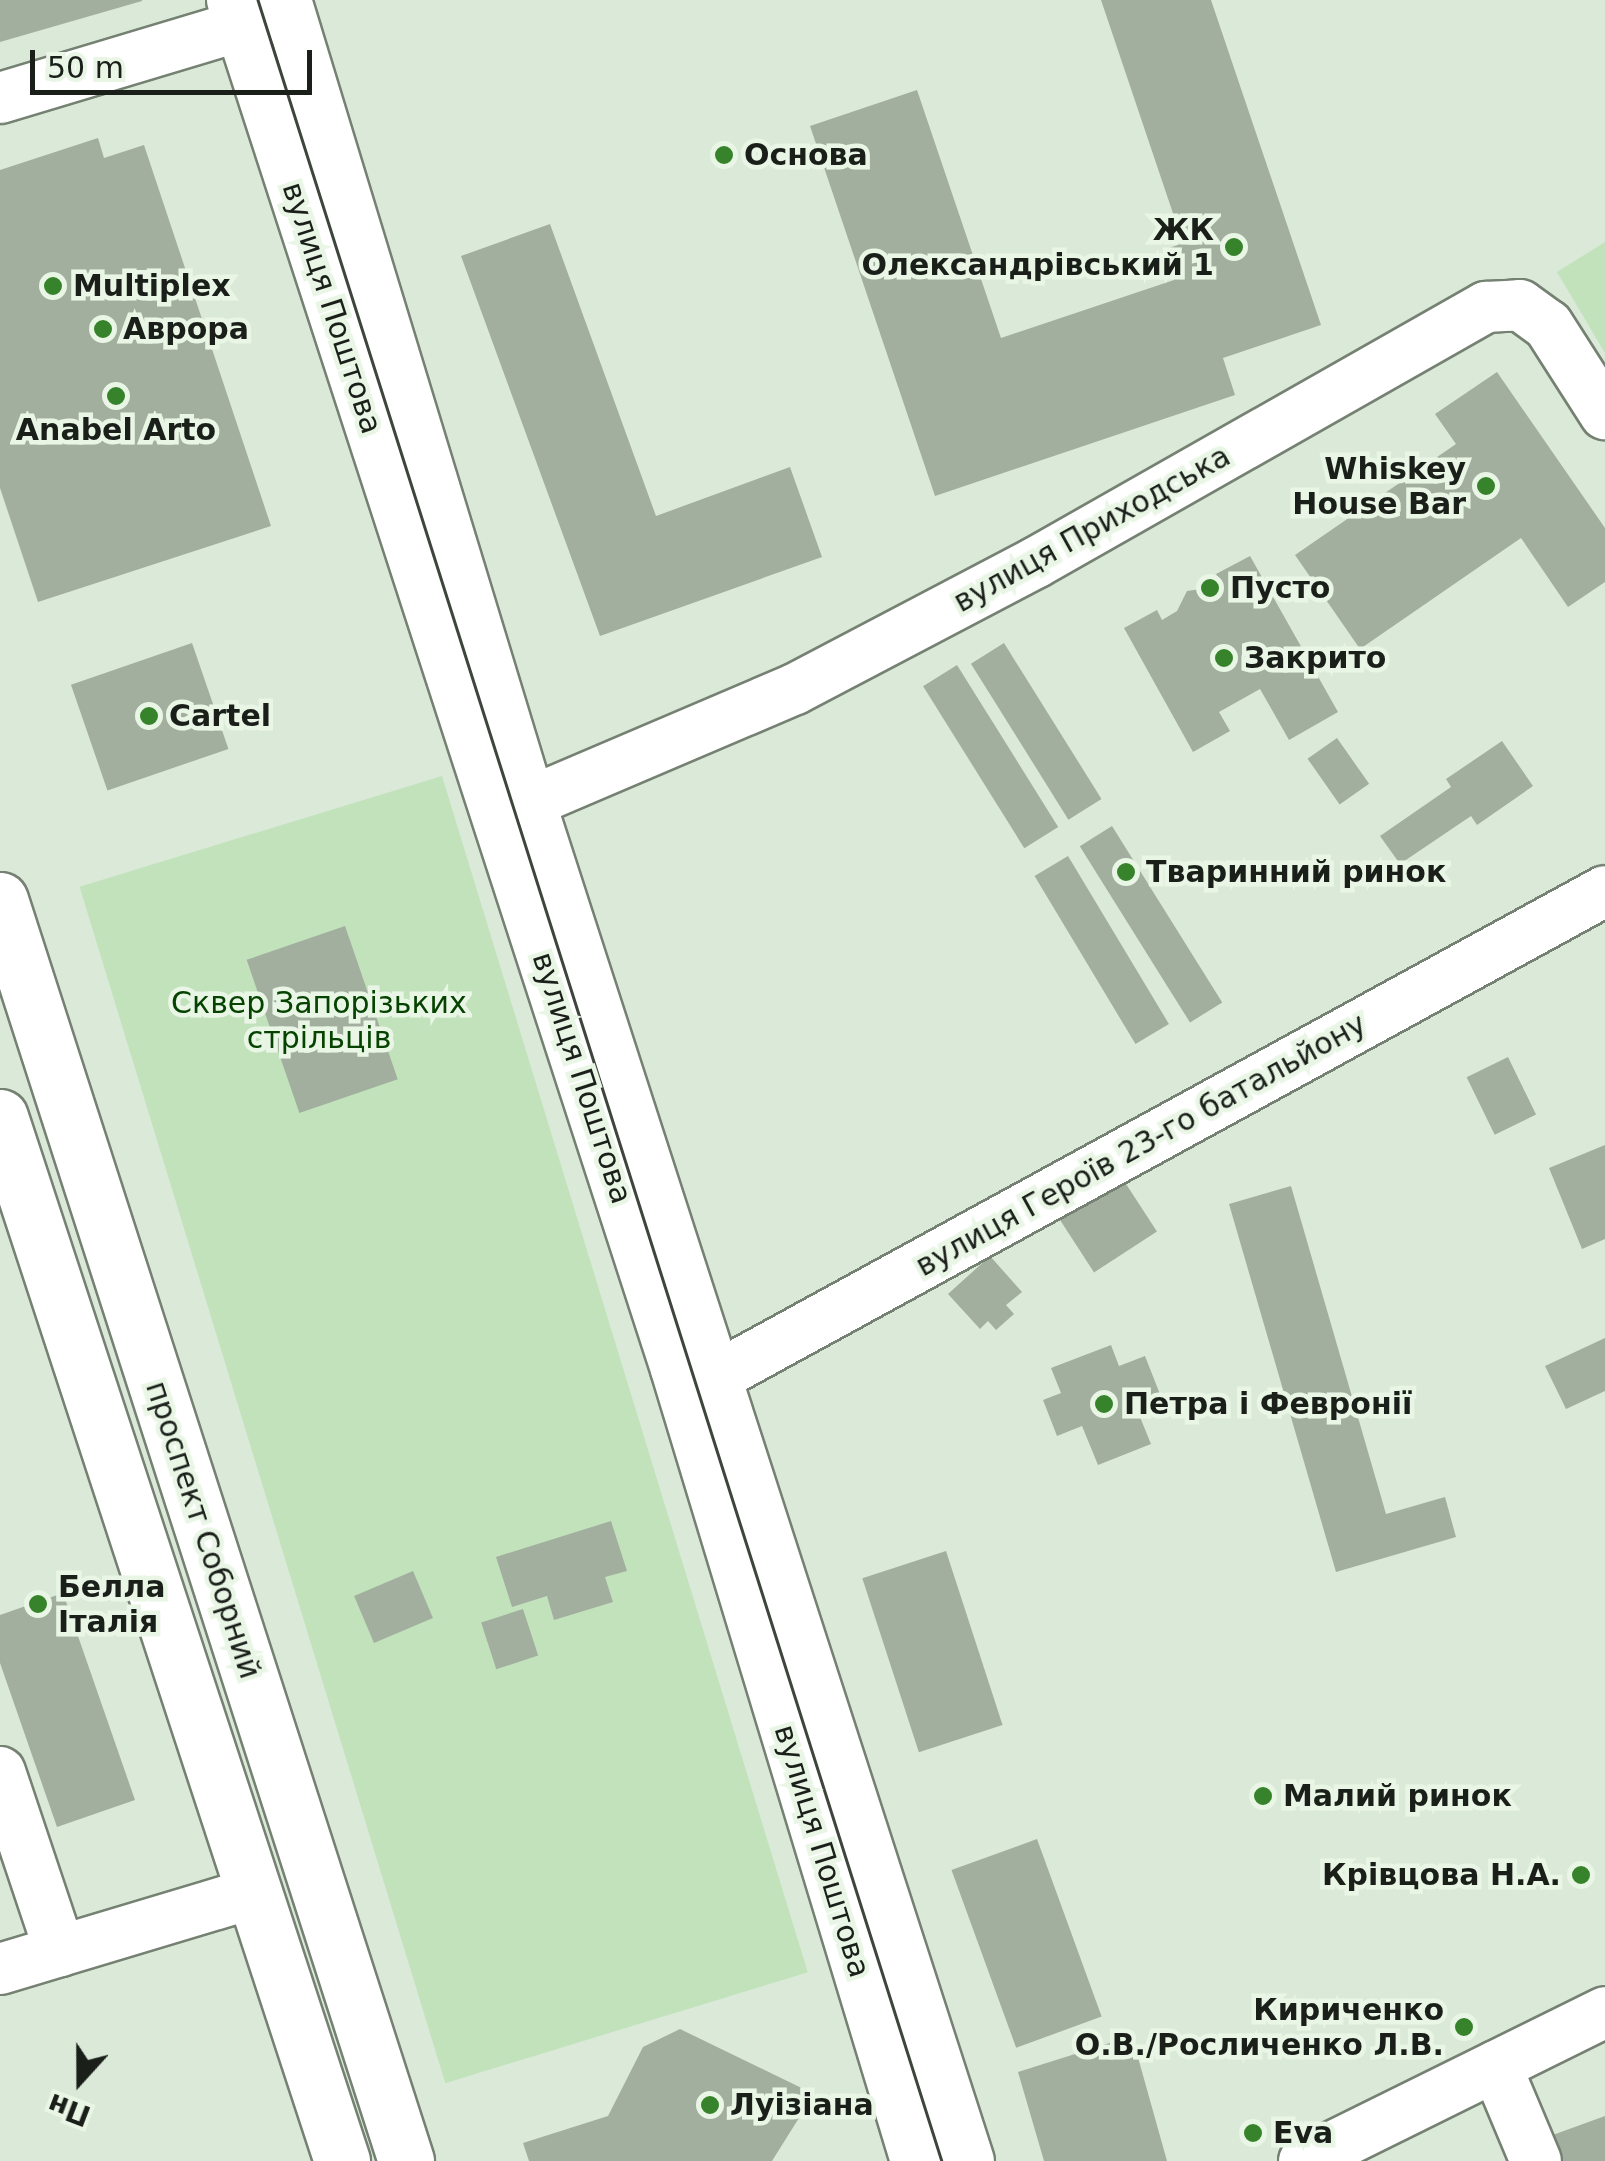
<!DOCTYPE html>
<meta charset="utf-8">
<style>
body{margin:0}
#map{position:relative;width:1605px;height:2161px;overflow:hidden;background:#dbe9d9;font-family:"DejaVu Sans",sans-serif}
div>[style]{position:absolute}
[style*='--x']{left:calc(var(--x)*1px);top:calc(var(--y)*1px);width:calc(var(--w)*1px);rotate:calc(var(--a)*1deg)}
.green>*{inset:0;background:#c1e2bb;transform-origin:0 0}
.building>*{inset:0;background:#a2af9f;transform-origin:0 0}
.roads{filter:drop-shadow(2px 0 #758172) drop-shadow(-2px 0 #758172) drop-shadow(0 2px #758172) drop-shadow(0 -2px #758172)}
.minor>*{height:50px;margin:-25px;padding:0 25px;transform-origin:25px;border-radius:25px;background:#fff}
.major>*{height:55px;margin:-27.5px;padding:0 27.5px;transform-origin:27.5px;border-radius:27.5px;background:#fff}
.tram>*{height:2.5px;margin:-1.25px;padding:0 1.25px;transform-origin:1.25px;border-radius:1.25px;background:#3e453d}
.dots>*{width:28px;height:28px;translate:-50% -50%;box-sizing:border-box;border:5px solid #e9f6e6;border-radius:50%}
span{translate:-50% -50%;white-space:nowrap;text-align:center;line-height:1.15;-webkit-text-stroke:9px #e9f6e6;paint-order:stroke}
.poi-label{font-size:30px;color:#1a1f19;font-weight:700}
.left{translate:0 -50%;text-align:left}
.right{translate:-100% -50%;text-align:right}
.street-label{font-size:30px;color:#1a1f19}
.park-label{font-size:30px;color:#064300}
.north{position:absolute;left:30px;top:2031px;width:100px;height:100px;-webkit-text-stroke:8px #e9f6e6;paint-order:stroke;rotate:201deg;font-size:28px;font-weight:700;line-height:40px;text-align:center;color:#1a1f19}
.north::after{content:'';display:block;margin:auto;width:35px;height:45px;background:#1a1f19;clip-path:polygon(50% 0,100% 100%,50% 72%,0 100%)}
.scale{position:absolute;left:30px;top:50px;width:282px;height:45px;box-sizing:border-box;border:5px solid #1a1f19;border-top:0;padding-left:12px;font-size:30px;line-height:35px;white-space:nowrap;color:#1a1f19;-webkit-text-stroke:8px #e9f6e6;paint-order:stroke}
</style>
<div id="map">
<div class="green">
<div style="clip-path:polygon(1605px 242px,1605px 353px,1557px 272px)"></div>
<div style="left:442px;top:776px;width:1251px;height:379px;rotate:73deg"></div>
</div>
<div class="building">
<div style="clip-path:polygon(0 0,142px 0,142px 1px,0 42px)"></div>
<div style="clip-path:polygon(1101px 0,1211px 0,1321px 325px,1223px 358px,1235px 395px,935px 496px,810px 126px,917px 90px,1001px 338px,1174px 280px,1164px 250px,1183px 243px)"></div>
<div style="clip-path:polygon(98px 138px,104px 158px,144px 145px,271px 526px,38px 602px,0 488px,0 170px)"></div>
<div style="clip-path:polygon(550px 224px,656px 516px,790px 467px,822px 557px,600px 636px,461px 256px)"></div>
<div style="clip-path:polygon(1497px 372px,1605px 528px,1605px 582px,1568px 607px,1521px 538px,1360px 649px,1295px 555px,1456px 444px,1435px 414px)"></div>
<div style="clip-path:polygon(1250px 556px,1338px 712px,1289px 740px,1260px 689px,1219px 712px,1230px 731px,1193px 752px,1124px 628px,1157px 610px,1162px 620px,1177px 611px,1187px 591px,1223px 586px,1216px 574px)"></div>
<div style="left:192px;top:643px;width:112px;height:128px;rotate:71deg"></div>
<div style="left:1004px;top:643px;width:184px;height:39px;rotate:58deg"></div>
<div style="left:957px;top:665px;width:191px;height:40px;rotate:58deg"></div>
<div style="left:1337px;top:738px;width:56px;height:36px;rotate:55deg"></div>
<div style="clip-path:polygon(1502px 741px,1533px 786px,1477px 825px,1471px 816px,1400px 864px,1380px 836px,1451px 787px,1446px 779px)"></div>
<div style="left:1112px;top:826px;width:208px;height:38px;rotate:58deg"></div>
<div style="left:1068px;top:856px;width:196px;height:39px;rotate:59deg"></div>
<div style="left:345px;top:926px;width:162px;height:104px;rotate:71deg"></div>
<div style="left:1508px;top:1057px;width:64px;height:46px;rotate:64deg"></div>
<div style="clip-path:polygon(1605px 1145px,1605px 1239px,1582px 1249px,1549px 1168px)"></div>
<div style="left:1115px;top:1167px;width:77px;height:75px;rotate:57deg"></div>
<div style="clip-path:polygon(1291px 1186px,1386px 1514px,1445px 1497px,1456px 1537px,1336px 1572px,1229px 1204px)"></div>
<div style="clip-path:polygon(990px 1256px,1022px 1292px,1006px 1305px,1014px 1314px,996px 1330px,988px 1321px,980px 1329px,948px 1294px)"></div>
<div style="clip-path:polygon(1605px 1338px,1605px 1391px,1566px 1409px,1545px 1366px)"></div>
<div style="clip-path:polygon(1111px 1345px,1119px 1366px,1145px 1356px,1165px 1407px,1140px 1417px,1151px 1444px,1098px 1465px,1082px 1426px,1057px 1436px,1043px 1400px,1061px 1393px,1051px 1368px)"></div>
<div style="clip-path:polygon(611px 1521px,627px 1571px,605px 1577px,613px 1602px,554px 1620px,547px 1596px,512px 1607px,496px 1557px)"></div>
<div style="left:946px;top:1551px;width:183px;height:88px;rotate:72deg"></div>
<div style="left:413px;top:1571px;width:51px;height:64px;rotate:67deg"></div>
<div style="clip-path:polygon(63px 1593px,135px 1800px,57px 1827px,0 1663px,0 1615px)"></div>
<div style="left:523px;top:1609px;width:49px;height:44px;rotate:72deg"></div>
<div style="left:1037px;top:1839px;width:189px;height:91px;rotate:70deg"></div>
<div style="clip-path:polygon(680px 2029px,814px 2094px,772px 2161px,529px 2161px,523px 2143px,608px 2116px,643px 2047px)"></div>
<div style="clip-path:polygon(1132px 2036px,1167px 2161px,1044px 2161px,1018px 2072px)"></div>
<div style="clip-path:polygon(1605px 2116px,1605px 2161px,1560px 2161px,1550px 2136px)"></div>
</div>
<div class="roads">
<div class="minor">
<div style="--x:232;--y:0;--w:1439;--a:72.03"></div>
<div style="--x:676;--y:1369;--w:828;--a:73.14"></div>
<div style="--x:286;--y:0;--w:838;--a:73.08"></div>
<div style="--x:530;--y:802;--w:1428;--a:72.1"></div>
<div style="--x:0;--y:98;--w:285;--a:-16.7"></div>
<div style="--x:530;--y:802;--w:288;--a:-23.1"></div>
<div style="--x:795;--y:689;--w:271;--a:-27.7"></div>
<div style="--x:1035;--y:563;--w:519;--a:-29.58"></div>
<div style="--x:1486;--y:307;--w:34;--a:-3"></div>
<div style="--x:1520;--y:305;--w:34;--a:36"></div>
<div style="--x:1548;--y:325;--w:106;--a:57.4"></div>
<div style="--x:690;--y:1363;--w:30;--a:28"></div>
<div style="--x:716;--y:1377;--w:1013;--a:-28.66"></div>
<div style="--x:0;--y:1772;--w:189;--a:71.5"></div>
<div style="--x:0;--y:1969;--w:265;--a:-16.7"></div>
<div style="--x:1496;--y:2066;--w:103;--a:67.2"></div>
<div style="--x:1304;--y:2161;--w:336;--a:-26.3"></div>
</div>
<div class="major">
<div style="--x:0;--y:900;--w:1325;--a:72.15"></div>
<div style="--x:0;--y:1117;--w:1099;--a:71.86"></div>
</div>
</div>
<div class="tram">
<div style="--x:258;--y:0;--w:2267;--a:72.44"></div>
</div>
<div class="dots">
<div style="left:724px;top:155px;background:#37832b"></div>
<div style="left:1234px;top:247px;background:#37832b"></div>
<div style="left:53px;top:286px;background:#37832b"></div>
<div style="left:103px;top:329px;background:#37832b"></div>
<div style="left:116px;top:396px;background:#37832b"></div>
<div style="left:1486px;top:486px;background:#37832b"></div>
<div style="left:1210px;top:588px;background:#37832b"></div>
<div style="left:1224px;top:658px;background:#37832b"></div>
<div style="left:149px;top:716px;background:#37832b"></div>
<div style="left:1126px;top:872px;background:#37832b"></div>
<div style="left:1104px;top:1404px;background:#37832b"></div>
<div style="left:38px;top:1604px;background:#37832b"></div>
<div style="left:1263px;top:1796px;background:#37832b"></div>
<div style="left:1581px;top:1875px;background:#37832b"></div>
<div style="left:1464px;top:2027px;background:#37832b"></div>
<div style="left:710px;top:2105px;background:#37832b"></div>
<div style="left:1253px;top:2133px;background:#37832b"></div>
</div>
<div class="poi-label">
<span class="left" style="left:744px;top:155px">Основа</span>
<span class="right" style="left:1214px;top:247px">ЖК<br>Олександрівський 1</span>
<span class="left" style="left:73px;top:286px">Multiplex</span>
<span class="left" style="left:123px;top:329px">Аврора</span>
<span style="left:116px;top:430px">Anabel Arto</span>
<span class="right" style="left:1466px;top:486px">Whiskey<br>House Bar</span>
<span class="left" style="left:1230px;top:588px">Пусто</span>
<span class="left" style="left:1244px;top:658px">Закрито</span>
<span class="left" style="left:169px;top:716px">Cartel</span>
<span class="left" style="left:1146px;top:872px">Тваринний ринок</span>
<span class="left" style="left:1124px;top:1404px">Петра і Февронії</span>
<span class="left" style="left:58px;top:1604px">Белла<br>Італія</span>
<span class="left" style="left:1283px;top:1796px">Малий ринок</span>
<span class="right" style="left:1561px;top:1875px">Крівцова Н.А.</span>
<span class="right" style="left:1444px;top:2027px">Кириченко<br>О.В./Росличенко Л.В.</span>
<span class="left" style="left:730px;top:2105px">Луізіана</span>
<span class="left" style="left:1273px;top:2133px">Eva</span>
</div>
<div class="street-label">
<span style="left:332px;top:308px;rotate:72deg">вулиця Поштова</span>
<span style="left:1092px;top:529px;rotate:-29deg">вулиця Приходська</span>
<span style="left:582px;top:1078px;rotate:72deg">вулиця Поштова</span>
<span style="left:1141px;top:1145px;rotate:-29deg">вулиця Героїв 23-го батальйону</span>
<span style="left:203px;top:1530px;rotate:72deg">проспект Соборний</span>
<span style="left:822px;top:1851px;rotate:73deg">вулиця Поштова</span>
</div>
<div class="park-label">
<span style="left:319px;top:1020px">Сквер Запорізьких<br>стрільців</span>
</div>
<div class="north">Пн</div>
<div class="scale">50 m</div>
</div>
